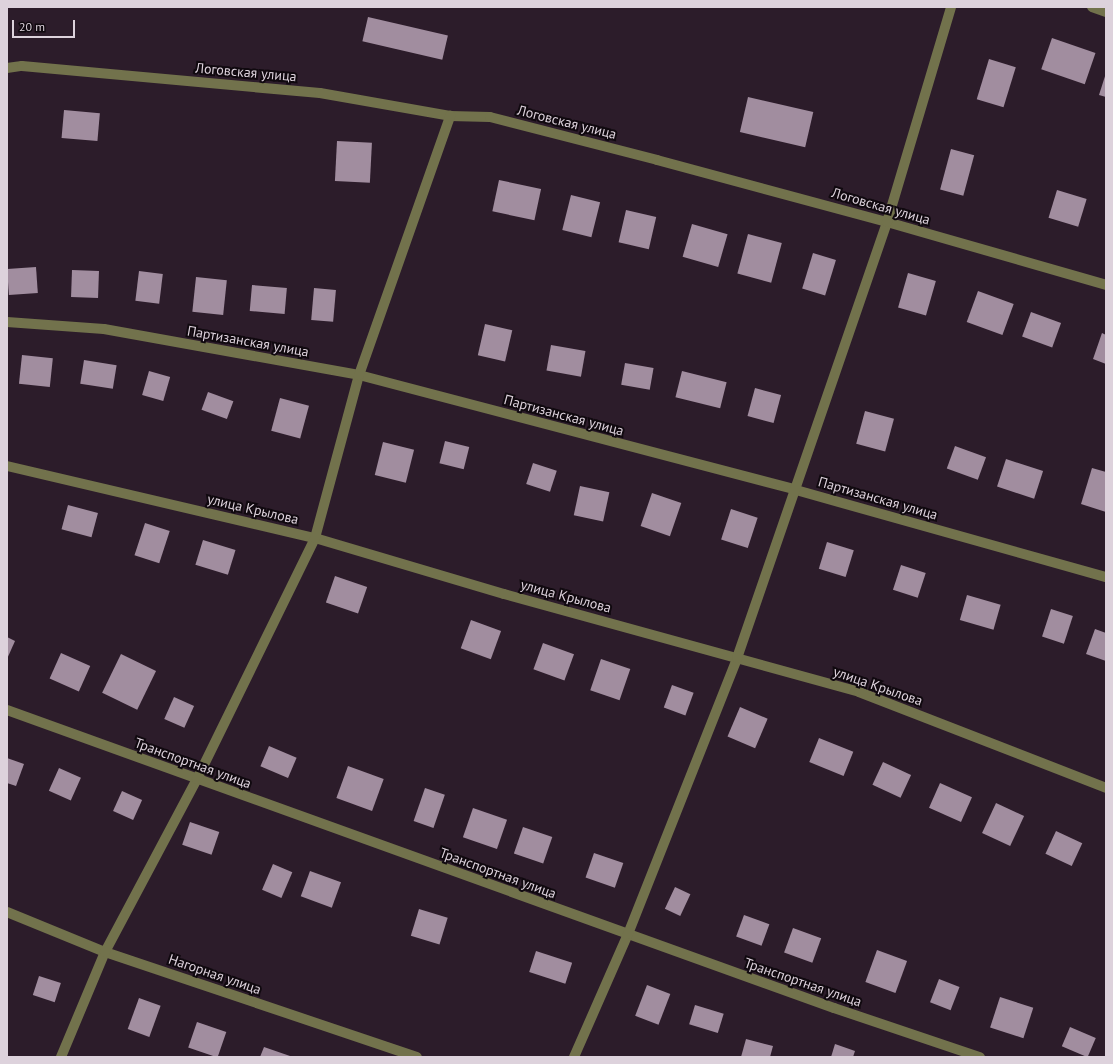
<!DOCTYPE html>
<meta charset="utf-8">
<style>
body{margin:0}
#map{position:relative;width:1113px;height:1064px;overflow:hidden;background:#2c1c2a;font-family:"PT Sans",sans-serif}
div>[style]{position:absolute}
[style*='--x']{left:calc(var(--x)*1px);top:calc(var(--y)*1px);width:calc(var(--w)*1px);rotate:calc(var(--a)*1deg)}
.building>*{inset:0;background:#a18d9f;transform-origin:0 0}
.minor>*{height:10px;margin:-5px;padding:0 5px;transform-origin:5px;border-radius:5px;background:#72724c}
span{translate:-50% -50%;white-space:nowrap;text-align:center;line-height:1.15;-webkit-text-stroke:4px #10090f;paint-order:stroke}
.street-label{font-size:14px;color:#ddd2dc}
.frame{position:absolute;inset:0;border:8px solid #ddd2dc;pointer-events:none}
.scale{position:absolute;left:12px;top:20px;width:63px;height:18px;box-sizing:border-box;border:2px solid #ddd2dc;border-top:0;padding-left:5px;font-size:12px;line-height:14px;white-space:nowrap;color:#ddd2dc;-webkit-text-stroke:3px #10090f;paint-order:stroke}
</style>
<div id="map">
<div class="building">
<div style="left:368px;top:17px;width:82px;height:25px;rotate:13deg"></div>
<div style="left:1052px;top:38px;width:46px;height:33px;rotate:19deg"></div>
<div style="left:989px;top:59px;width:28px;height:42px;rotate:17deg"></div>
<div style="clip-path:polygon(1106px 73px,1106px 97px,1099px 95px)"></div>
<div style="left:748px;top:97px;width:67px;height:36px;rotate:13deg"></div>
<div style="left:64px;top:110px;width:36px;height:28px;rotate:5deg"></div>
<div style="left:337px;top:141px;width:35px;height:40px;rotate:3deg"></div>
<div style="left:951px;top:149px;width:24px;height:42px;rotate:15deg"></div>
<div style="left:499px;top:180px;width:43px;height:32px;rotate:12deg"></div>
<div style="left:1057px;top:190px;width:31px;height:29px;rotate:17deg"></div>
<div style="left:571px;top:195px;width:30px;height:36px;rotate:14deg"></div>
<div style="left:626px;top:210px;width:31px;height:33px;rotate:13deg"></div>
<div style="left:692px;top:224px;width:37px;height:34px;rotate:16deg"></div>
<div style="left:748px;top:234px;width:35px;height:41px;rotate:15deg"></div>
<div style="left:813px;top:253px;width:24px;height:37px;rotate:17deg"></div>
<div style="left:36px;top:267px;width:26px;height:29px;rotate:86deg"></div>
<div style="left:72px;top:270px;width:27px;height:27px;rotate:2deg"></div>
<div style="left:139px;top:271px;width:24px;height:30px;rotate:7deg"></div>
<div style="left:908px;top:273px;width:29px;height:36px;rotate:16deg"></div>
<div style="left:196px;top:277px;width:31px;height:35px;rotate:6deg"></div>
<div style="left:252px;top:285px;width:35px;height:26px;rotate:5deg"></div>
<div style="left:314px;top:288px;width:22px;height:32px;rotate:5deg"></div>
<div style="left:978px;top:291px;width:38px;height:33px;rotate:20deg"></div>
<div style="left:1031px;top:312px;width:32px;height:26px;rotate:20deg"></div>
<div style="left:485px;top:324px;width:28px;height:32px;rotate:13deg"></div>
<div style="clip-path:polygon(1102px 333px,1106px 335px,1106px 364px,1093px 359px)"></div>
<div style="left:551px;top:345px;width:35px;height:26px;rotate:10deg"></div>
<div style="left:22px;top:355px;width:31px;height:29px;rotate:6deg"></div>
<div style="left:84px;top:360px;width:33px;height:24px;rotate:9deg"></div>
<div style="left:625px;top:363px;width:29px;height:22px;rotate:10deg"></div>
<div style="left:149px;top:371px;width:22px;height:25px;rotate:16deg"></div>
<div style="left:682px;top:371px;width:46px;height:27px;rotate:14deg"></div>
<div style="left:755px;top:388px;width:27px;height:29px;rotate:15deg"></div>
<div style="left:208px;top:392px;width:27px;height:19px;rotate:20deg"></div>
<div style="left:280px;top:398px;width:30px;height:34px;rotate:15deg"></div>
<div style="left:865px;top:411px;width:30px;height:34px;rotate:15deg"></div>
<div style="left:445px;top:441px;width:25px;height:23px;rotate:14deg"></div>
<div style="left:383px;top:442px;width:32px;height:34px;rotate:14deg"></div>
<div style="left:955px;top:446px;width:33px;height:24px;rotate:20deg"></div>
<div style="left:1006px;top:459px;width:39px;height:29px;rotate:18deg"></div>
<div style="left:533px;top:463px;width:25px;height:22px;rotate:18deg"></div>
<div style="clip-path:polygon(1092px 468px,1106px 472px,1106px 512px,1081px 504px)"></div>
<div style="left:580px;top:486px;width:30px;height:30px;rotate:12deg"></div>
<div style="left:652px;top:493px;width:31px;height:35px;rotate:19deg"></div>
<div style="left:68px;top:505px;width:31px;height:25px;rotate:15deg"></div>
<div style="left:731px;top:509px;width:28px;height:32px;rotate:18deg"></div>
<div style="left:145px;top:523px;width:26px;height:34px;rotate:18deg"></div>
<div style="left:203px;top:540px;width:34px;height:26px;rotate:17deg"></div>
<div style="left:827px;top:542px;width:28px;height:28px;rotate:17deg"></div>
<div style="left:901px;top:565px;width:26px;height:26px;rotate:18deg"></div>
<div style="left:335px;top:576px;width:34px;height:28px;rotate:19deg"></div>
<div style="left:967px;top:595px;width:35px;height:26px;rotate:16deg"></div>
<div style="left:1051px;top:609px;width:23px;height:29px;rotate:18deg"></div>
<div style="left:471px;top:620px;width:32px;height:30px;rotate:20deg"></div>
<div style="clip-path:polygon(1095px 629px,1106px 633px,1106px 661px,1086px 654px)"></div>
<div style="clip-path:polygon(7px 637px,15px 641px,7px 659px)"></div>
<div style="left:543px;top:643px;width:33px;height:28px;rotate:20deg"></div>
<div style="left:61px;top:653px;width:32px;height:28px;rotate:24deg"></div>
<div style="left:121px;top:654px;width:39px;height:43px;rotate:26deg"></div>
<div style="left:601px;top:659px;width:31px;height:33px;rotate:19deg"></div>
<div style="left:672px;top:685px;width:23px;height:24px;rotate:20deg"></div>
<div style="left:174px;top:697px;width:22px;height:24px;rotate:24deg"></div>
<div style="left:740px;top:707px;width:30px;height:32px;rotate:23deg"></div>
<div style="left:819px;top:738px;width:37px;height:26px;rotate:22deg"></div>
<div style="left:269px;top:746px;width:30px;height:22px;rotate:23deg"></div>
<div style="clip-path:polygon(7px 758px,24px 764px,16px 786px,7px 783px)"></div>
<div style="left:883px;top:762px;width:31px;height:25px;rotate:25deg"></div>
<div style="left:348px;top:766px;width:38px;height:34px;rotate:20deg"></div>
<div style="left:59px;top:768px;width:24px;height:25px;rotate:24deg"></div>
<div style="left:940px;top:783px;width:35px;height:27px;rotate:24deg"></div>
<div style="left:425px;top:788px;width:21px;height:35px;rotate:19deg"></div>
<div style="left:122px;top:791px;width:22px;height:22px;rotate:24deg"></div>
<div style="left:996px;top:803px;width:31px;height:33px;rotate:25deg"></div>
<div style="left:473px;top:808px;width:36px;height:31px;rotate:19deg"></div>
<div style="left:190px;top:822px;width:31px;height:24px;rotate:19deg"></div>
<div style="left:523px;top:827px;width:31px;height:28px;rotate:19deg"></div>
<div style="left:1056px;top:831px;width:29px;height:25px;rotate:25deg"></div>
<div style="left:594px;top:853px;width:31px;height:26px;rotate:19deg"></div>
<div style="left:273px;top:864px;width:21px;height:28px;rotate:23deg"></div>
<div style="left:310px;top:871px;width:33px;height:27px;rotate:20deg"></div>
<div style="left:675px;top:887px;width:17px;height:24px;rotate:25deg"></div>
<div style="left:419px;top:909px;width:30px;height:28px;rotate:17deg"></div>
<div style="left:744px;top:915px;width:27px;height:23px;rotate:20deg"></div>
<div style="left:793px;top:928px;width:30px;height:26px;rotate:20deg"></div>
<div style="left:877px;top:950px;width:32px;height:34px;rotate:20deg"></div>
<div style="left:536px;top:951px;width:38px;height:22px;rotate:18deg"></div>
<div style="left:39px;top:976px;width:23px;height:20px;rotate:18deg"></div>
<div style="left:939px;top:979px;width:22px;height:25px;rotate:21deg"></div>
<div style="left:647px;top:985px;width:25px;height:33px;rotate:21deg"></div>
<div style="left:1000px;top:997px;width:35px;height:32px;rotate:18deg"></div>
<div style="left:139px;top:998px;width:23px;height:33px;rotate:20deg"></div>
<div style="left:695px;top:1005px;width:30px;height:20px;rotate:17deg"></div>
<div style="left:197px;top:1022px;width:31px;height:27px;rotate:19deg"></div>
<div style="left:1070px;top:1027px;width:28px;height:21px;rotate:23deg"></div>
<div style="clip-path:polygon(746px 1039px,773px 1046px,770px 1057px,741px 1057px)"></div>
<div style="clip-path:polygon(835px 1044px,855px 1051px,853px 1057px,831px 1057px)"></div>
<div style="clip-path:polygon(264px 1047px,290px 1056px,289px 1057px,260px 1057px)"></div>
</div>
<div class="minor">
<div style="--x:1092;--y:7;--w:15;--a:20"></div>
<div style="--x:7;--y:68;--w:15;--a:-8"></div>
<div style="--x:22;--y:66;--w:299;--a:5.2"></div>
<div style="--x:320;--y:93;--w:132;--a:10"></div>
<div style="--x:450;--y:116;--w:40;--a:1.4"></div>
<div style="--x:490;--y:117;--w:172;--a:14.4"></div>
<div style="--x:657;--y:160;--w:238;--a:15.1"></div>
<div style="--x:887;--y:222;--w:228;--a:16"></div>
<div style="--x:7;--y:322;--w:97;--a:4.1"></div>
<div style="--x:104;--y:329;--w:259;--a:10.2"></div>
<div style="--x:359;--y:375;--w:452;--a:14.7"></div>
<div style="--x:796;--y:490;--w:322;--a:15.7"></div>
<div style="--x:7;--y:466;--w:316;--a:13.2"></div>
<div style="--x:315;--y:538;--w:197;--a:16.5"></div>
<div style="--x:504;--y:594;--w:368;--a:15.4"></div>
<div style="--x:859;--y:692;--w:265;--a:21.2"></div>
<div style="--x:7;--y:710;--w:879;--a:19.82"></div>
<div style="--x:834;--y:1008;--w:154;--a:18.6"></div>
<div style="--x:7;--y:912;--w:106;--a:22.2"></div>
<div style="--x:105;--y:952;--w:329;--a:18.6"></div>
<div style="--x:61;--y:1057;--w:114;--a:-67.3"></div>
<div style="--x:105;--y:952;--w:196;--a:-62"></div>
<div style="--x:197;--y:779;--w:268;--a:-63.9"></div>
<div style="--x:315;--y:538;--w:169;--a:-74.9"></div>
<div style="--x:359;--y:375;--w:275;--a:-70.6"></div>
<div style="--x:574;--y:1057;--w:134;--a:-66.3"></div>
<div style="--x:628;--y:934;--w:297;--a:-68.4"></div>
<div style="--x:737;--y:658;--w:461;--a:-71"></div>
<div style="--x:887;--y:222;--w:224;--a:-73.4"></div>
</div>
<div class="street-label">
<span style="left:246px;top:72px;rotate:5deg">Логовская улица</span>
<span style="left:567px;top:122px;rotate:14deg">Логовская улица</span>
<span style="left:881px;top:206px;rotate:16deg">Логовская улица</span>
<span style="left:248px;top:341px;rotate:10deg">Партизанская улица</span>
<span style="left:564px;top:415px;rotate:15deg">Партизанская улица</span>
<span style="left:878px;top:498px;rotate:16deg">Партизанская улица</span>
<span style="left:253px;top:509px;rotate:13deg">улица Крылова</span>
<span style="left:566px;top:596px;rotate:15deg">улица Крылова</span>
<span style="left:878px;top:686px;rotate:19deg">улица Крылова</span>
<span style="left:193px;top:763px;rotate:20deg">Транспортная улица</span>
<span style="left:498px;top:873px;rotate:20deg">Транспортная улица</span>
<span style="left:215px;top:974px;rotate:19deg">Нагорная улица</span>
<span style="left:803px;top:982px;rotate:19deg">Транспортная улица</span>
</div>
<div class="frame"></div>
<div class="scale">20 m</div>
</div>
